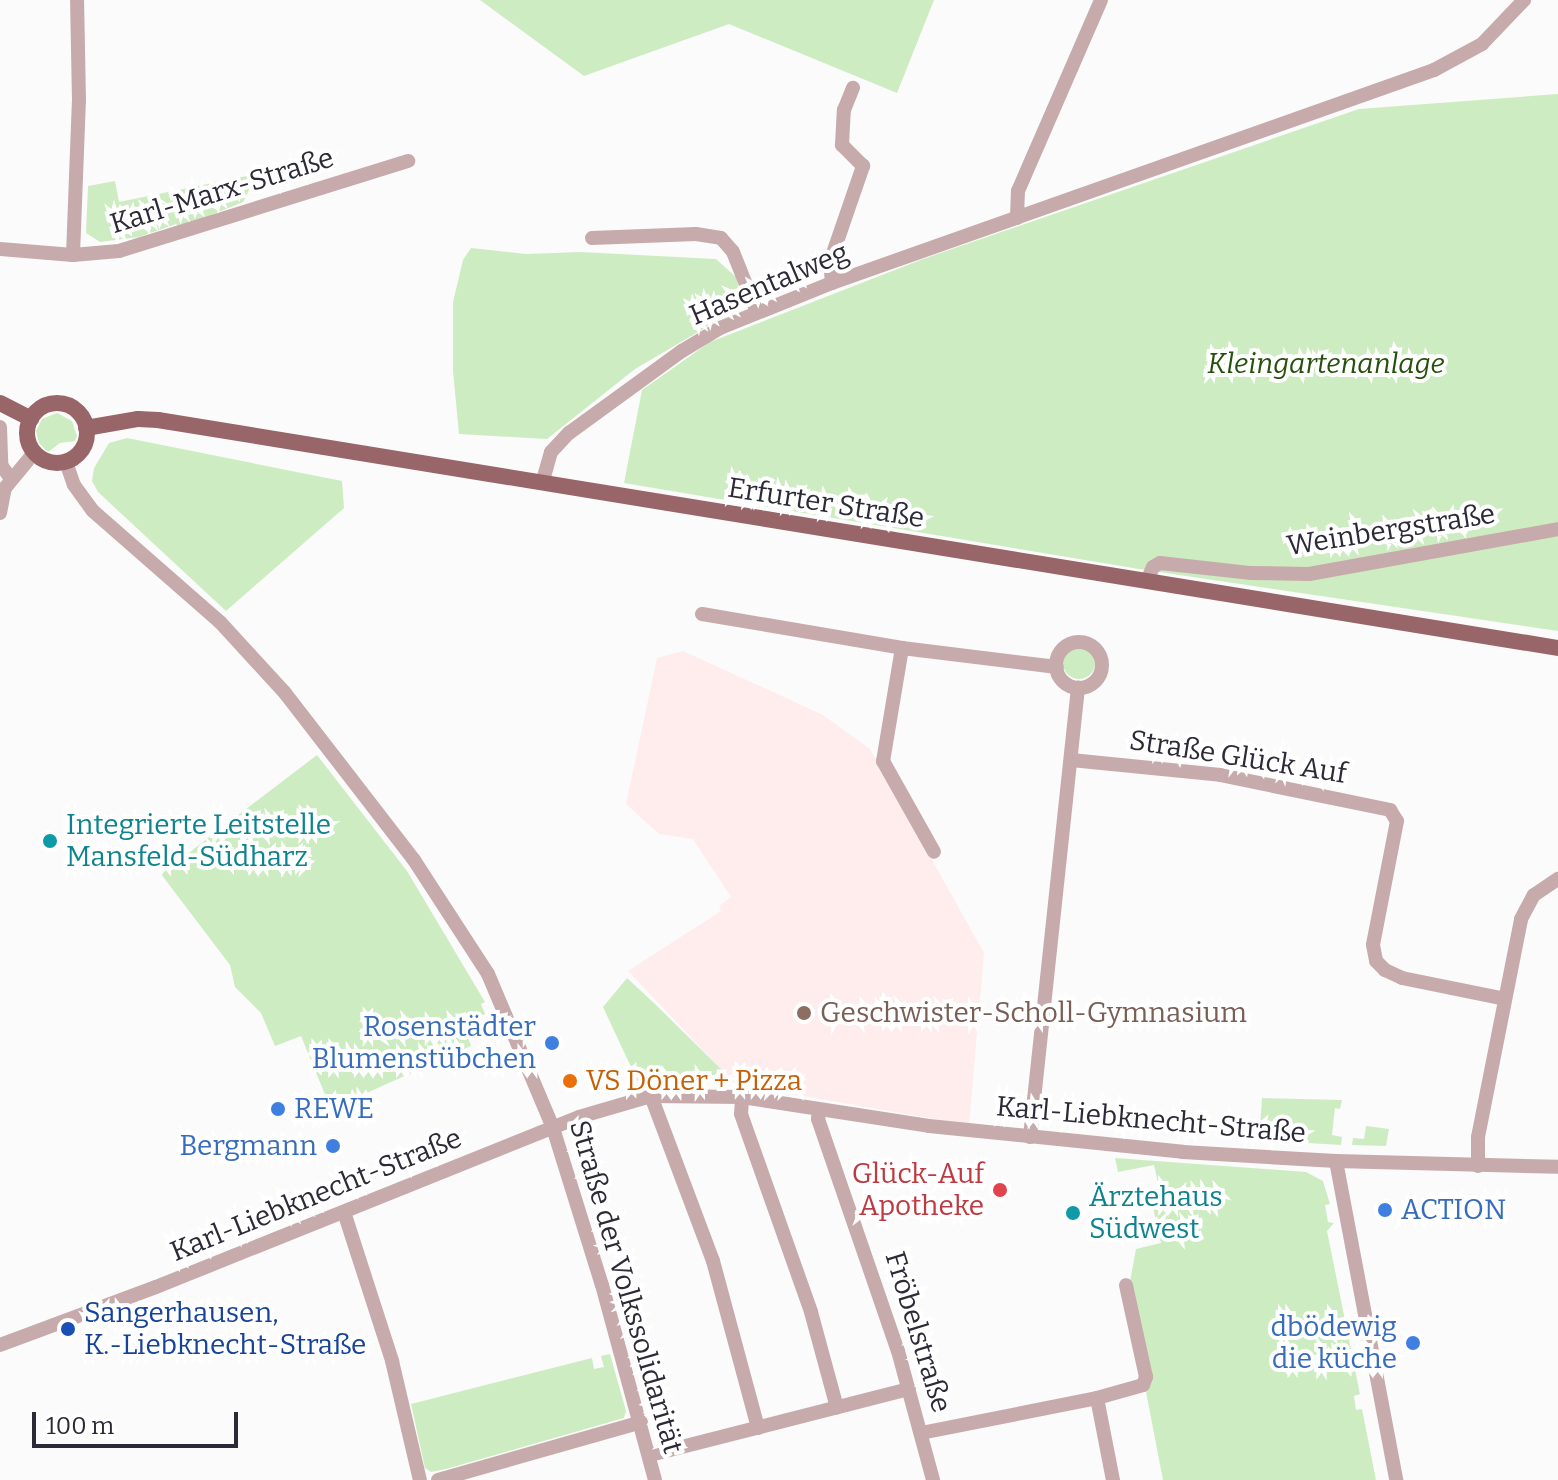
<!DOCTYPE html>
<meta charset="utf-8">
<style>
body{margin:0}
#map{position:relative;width:1558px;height:1480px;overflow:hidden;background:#fbfbfb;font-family:Bitter,serif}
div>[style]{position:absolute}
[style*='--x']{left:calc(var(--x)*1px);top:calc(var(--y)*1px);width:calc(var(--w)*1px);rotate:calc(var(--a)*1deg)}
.education>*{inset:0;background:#feedec}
.green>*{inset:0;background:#ceecc2}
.round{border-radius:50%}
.minor>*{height:14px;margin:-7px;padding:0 7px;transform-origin:7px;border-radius:7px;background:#c7aaab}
.minor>.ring{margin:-7px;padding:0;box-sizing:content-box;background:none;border:14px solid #c7aaab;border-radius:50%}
.major>*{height:16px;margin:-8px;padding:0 8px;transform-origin:8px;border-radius:8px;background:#986569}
.major>.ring{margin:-8px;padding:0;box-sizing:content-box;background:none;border:16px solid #986569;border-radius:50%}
.dots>*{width:22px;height:22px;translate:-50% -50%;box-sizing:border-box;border:4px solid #fff;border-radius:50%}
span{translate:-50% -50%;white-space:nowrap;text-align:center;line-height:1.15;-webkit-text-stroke:8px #fff;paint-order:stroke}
.street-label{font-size:28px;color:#2b2a36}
.park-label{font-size:28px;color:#26510d;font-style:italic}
.culture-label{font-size:28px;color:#0d838f}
.left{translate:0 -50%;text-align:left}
.education-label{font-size:28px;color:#785e54}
.shop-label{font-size:28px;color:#366cbe}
.right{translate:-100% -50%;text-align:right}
.food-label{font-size:28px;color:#c56008}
.health-label{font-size:28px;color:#be3a42}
.transit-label{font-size:28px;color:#164399}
.scale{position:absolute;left:32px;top:1412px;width:206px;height:36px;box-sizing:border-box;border:4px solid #2b2a36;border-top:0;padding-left:10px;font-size:24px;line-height:28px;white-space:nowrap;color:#2b2a36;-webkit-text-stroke:6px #fff;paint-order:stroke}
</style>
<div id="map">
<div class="education">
<div style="clip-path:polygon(683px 651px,823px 715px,870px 749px,984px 953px,969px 1125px,735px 1084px,628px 971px,721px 911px,719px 906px,731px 897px,693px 839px,659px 834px,626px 804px,657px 658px)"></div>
</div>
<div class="green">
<div style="clip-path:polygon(480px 0,934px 0,897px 93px,729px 24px,584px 76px)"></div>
<div style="clip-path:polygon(1558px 94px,1558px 631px,1139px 569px,624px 483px,642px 390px,710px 342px,923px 259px,1359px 109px)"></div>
<div style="clip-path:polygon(247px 176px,249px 190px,243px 202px,179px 228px,176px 224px,139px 237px,100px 242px,86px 233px,88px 186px,115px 181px,119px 202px)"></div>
<div style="clip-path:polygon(471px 248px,526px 254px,580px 252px,716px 259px,736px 277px,741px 295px,739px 308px,635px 369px,547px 439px,459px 434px,453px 371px,453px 302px,463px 260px)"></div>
<div style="clip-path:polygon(57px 413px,72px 421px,77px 436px,75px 441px,60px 443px,48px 452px,39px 443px,36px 431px,42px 419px)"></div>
<div style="clip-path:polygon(127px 438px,342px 481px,344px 508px,226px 611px,98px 492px,92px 481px,94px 468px,109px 443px)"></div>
<div class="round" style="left:1063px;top:647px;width:32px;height:32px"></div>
<div style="clip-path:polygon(317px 755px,407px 871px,485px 1002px,481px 1004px,485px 1014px,463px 1023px,471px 1046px,331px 1109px,301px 1036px,275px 1046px,261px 1013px,235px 987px,230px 965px,161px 874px)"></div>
<div style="clip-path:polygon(627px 978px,655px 1004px,722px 1070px,710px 1078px,638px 1082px,603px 1007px)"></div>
<div style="clip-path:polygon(1262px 1098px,1342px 1100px,1340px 1109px,1335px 1108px,1332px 1135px,1342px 1137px,1341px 1145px,1259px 1140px)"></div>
<div style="clip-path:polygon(1366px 1126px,1389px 1129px,1386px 1146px,1352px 1145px,1353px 1138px,1364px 1139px)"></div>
<div style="clip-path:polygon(1115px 1158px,1306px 1172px,1323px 1181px,1330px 1204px,1325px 1205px,1328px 1222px,1334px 1223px,1327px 1231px,1345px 1320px,1339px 1322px,1342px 1335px,1348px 1335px,1360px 1394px,1354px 1396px,1356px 1410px,1362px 1409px,1376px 1480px,1163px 1480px,1146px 1392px,1150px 1382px,1129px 1287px,1136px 1249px,1161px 1243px,1153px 1208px,1163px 1205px,1154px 1165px,1118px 1172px)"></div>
<div style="clip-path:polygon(610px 1354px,626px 1411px,624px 1418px,446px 1469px,431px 1472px,425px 1468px,411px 1404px,592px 1358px,594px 1369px,604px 1367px,601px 1356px)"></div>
</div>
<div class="minor">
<div style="--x:1017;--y:218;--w:27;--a:-88"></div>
<div style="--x:1018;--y:191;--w:208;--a:-66.5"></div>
<div style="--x:592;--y:238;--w:104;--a:-2.2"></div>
<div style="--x:696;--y:234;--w:25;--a:9"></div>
<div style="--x:721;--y:238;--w:18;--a:49"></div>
<div style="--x:733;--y:252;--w:65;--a:68.2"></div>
<div style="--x:0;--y:249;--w:73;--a:4.7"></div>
<div style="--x:73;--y:255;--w:46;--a:-5"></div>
<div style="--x:119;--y:251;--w:303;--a:-17.3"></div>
<div style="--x:73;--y:255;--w:154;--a:-87.8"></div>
<div style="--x:79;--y:101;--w:101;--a:-91.1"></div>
<div style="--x:832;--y:283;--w:21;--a:-95"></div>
<div style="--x:830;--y:262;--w:102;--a:-71"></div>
<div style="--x:863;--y:166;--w:30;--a:-135"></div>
<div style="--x:842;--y:145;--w:35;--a:-87"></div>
<div style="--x:844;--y:110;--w:24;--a:-68"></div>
<div style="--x:0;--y:427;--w:38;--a:88"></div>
<div style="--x:1;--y:465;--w:17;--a:54"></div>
<div style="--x:66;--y:462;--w:24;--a:71"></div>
<div style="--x:74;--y:485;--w:32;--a:54"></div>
<div style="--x:93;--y:511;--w:169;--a:41.2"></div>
<div style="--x:220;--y:622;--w:96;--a:47.5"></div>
<div style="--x:285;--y:693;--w:211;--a:52.3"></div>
<div style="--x:414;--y:860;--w:136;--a:57"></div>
<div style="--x:488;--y:974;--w:167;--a:67.1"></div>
<div style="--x:553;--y:1128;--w:164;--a:72.7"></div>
<div style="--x:602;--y:1285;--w:202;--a:74.8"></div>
<div style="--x:543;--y:480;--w:29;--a:-74"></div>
<div style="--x:551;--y:452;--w:26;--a:-47"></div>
<div style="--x:569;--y:433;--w:140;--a:-36"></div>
<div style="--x:682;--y:351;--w:44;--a:-31.2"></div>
<div style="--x:720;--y:328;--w:121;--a:-21.9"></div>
<div style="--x:832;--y:283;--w:639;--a:-19.48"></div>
<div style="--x:1434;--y:70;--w:55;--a:-28.4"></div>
<div style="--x:1482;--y:44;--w:61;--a:-46.3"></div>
<div style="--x:0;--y:513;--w:25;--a:-79"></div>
<div style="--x:5;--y:488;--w:45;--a:-50.4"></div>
<div style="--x:1147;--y:581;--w:15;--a:-67"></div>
<div style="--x:1153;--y:567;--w:8;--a:-30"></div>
<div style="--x:1160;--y:563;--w:92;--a:6.3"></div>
<div style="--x:1251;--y:573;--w:58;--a:1"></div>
<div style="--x:1309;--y:574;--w:253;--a:-10.2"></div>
<div style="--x:702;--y:614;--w:203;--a:9.6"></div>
<div style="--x:902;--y:648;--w:156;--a:7"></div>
<div class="ring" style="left:1056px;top:642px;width:32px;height:32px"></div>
<div style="--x:902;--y:648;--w:115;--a:99.5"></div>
<div style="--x:883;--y:761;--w:104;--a:60.7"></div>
<div style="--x:1071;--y:760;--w:150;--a:5.7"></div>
<div style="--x:1220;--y:775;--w:174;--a:11.6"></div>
<div style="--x:1390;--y:810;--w:13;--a:58"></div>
<div style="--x:1397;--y:821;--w:126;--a:101"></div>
<div style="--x:1373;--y:945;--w:16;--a:79"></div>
<div style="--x:1376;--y:961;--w:13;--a:45"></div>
<div style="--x:1385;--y:970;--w:19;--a:25"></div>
<div style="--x:1402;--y:978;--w:105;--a:11.5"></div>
<div style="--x:651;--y:1096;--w:176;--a:69.4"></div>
<div style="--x:713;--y:1261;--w:173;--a:74.9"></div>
<div style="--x:742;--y:1097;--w:17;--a:93"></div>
<div style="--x:741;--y:1114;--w:210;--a:70.5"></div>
<div style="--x:811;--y:1312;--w:99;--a:74.8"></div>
<div style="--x:819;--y:1110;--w:9;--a:96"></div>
<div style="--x:818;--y:1119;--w:245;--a:71"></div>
<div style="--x:898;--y:1351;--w:134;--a:74.8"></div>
<div style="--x:1030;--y:1137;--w:452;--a:-83.9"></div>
<div style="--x:1336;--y:1161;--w:325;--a:79.3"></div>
<div style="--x:1478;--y:1166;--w:29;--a:-90"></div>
<div style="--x:1478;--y:1137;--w:222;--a:-78.8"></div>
<div style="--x:1521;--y:919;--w:27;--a:-62"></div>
<div style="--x:1534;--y:895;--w:29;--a:-34"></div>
<div style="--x:344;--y:1212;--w:157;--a:72.1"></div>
<div style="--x:392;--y:1361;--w:122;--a:76.8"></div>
<div style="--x:0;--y:1345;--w:166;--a:-20.4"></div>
<div style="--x:156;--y:1287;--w:456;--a:-21.9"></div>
<div style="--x:579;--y:1117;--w:75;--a:-16.3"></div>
<div style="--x:651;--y:1096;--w:91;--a:0.6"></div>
<div style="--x:742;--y:1097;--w:189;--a:8.8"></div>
<div style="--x:929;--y:1126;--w:255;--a:5.8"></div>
<div style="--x:1183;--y:1152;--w:153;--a:3.4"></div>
<div style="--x:1336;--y:1161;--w:222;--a:1.5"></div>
<div style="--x:1097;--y:1398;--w:84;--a:79"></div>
<div style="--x:921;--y:1433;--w:179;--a:-11.2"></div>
<div style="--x:1097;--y:1398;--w:48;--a:-15.8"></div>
<div style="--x:1143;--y:1385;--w:9;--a:-69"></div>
<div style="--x:1146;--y:1377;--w:94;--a:-102.3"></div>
<div style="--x:650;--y:1455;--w:267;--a:-14.3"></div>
<div style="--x:438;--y:1480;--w:211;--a:-15.9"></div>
</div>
<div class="major">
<div style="--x:0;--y:403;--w:35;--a:27"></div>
<div class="ring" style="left:27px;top:403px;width:44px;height:44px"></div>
<div style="--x:86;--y:428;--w:53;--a:-9.8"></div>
<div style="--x:138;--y:419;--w:20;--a:3"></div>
<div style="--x:158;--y:420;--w:1418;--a:9.25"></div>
</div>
<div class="dots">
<div style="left:50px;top:841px;background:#0f9aa8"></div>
<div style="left:804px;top:1013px;background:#8d6e63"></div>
<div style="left:552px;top:1043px;background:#3f7fe0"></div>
<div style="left:570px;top:1081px;background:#e8710a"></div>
<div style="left:278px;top:1109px;background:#3f7fe0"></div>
<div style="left:333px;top:1146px;background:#3f7fe0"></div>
<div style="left:1000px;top:1190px;background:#e0444e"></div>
<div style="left:1385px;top:1210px;background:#3f7fe0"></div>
<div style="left:1073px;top:1213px;background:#0f9aa8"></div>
<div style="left:68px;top:1329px;background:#1a4fb4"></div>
<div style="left:1413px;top:1343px;background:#3f7fe0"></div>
</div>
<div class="street-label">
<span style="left:222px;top:191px;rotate:-17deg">Karl-Marx-Straße</span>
<span style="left:769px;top:284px;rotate:-23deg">Hasentalweg</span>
<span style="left:826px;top:503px;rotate:9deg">Erfurter Straße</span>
<span style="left:1391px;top:530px;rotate:-9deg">Weinbergstraße</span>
<span style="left:1238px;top:757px;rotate:9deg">Straße Glück Auf</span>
<span style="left:1151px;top:1120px;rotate:5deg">Karl-Liebknecht-Straße</span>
<span style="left:316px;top:1195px;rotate:-22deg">Karl-Liebknecht-Straße</span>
<span style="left:626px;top:1287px;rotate:74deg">Straße der Volkssolidarität</span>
<span style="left:918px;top:1332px;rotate:73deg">Fröbelstraße</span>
</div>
<div class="park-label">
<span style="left:1326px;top:364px">Kleingartenanlage</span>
</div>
<div class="culture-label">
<span class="left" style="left:66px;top:841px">Integrierte Leitstelle<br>Mansfeld-Südharz</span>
<span class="left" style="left:1089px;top:1213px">Ärztehaus<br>Südwest</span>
</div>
<div class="education-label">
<span class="left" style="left:820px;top:1013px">Geschwister-Scholl-Gymnasium</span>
</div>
<div class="shop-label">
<span class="right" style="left:536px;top:1043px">Rosenstädter<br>Blumenstübchen</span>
<span class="left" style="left:294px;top:1109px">REWE</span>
<span class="right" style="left:317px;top:1146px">Bergmann</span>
<span class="left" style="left:1401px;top:1210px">ACTION</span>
<span class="right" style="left:1397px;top:1343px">dbödewig<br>die küche</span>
</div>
<div class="food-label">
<span class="left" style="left:586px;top:1081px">VS Döner + Pizza</span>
</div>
<div class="health-label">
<span class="right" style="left:984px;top:1190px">Glück-Auf<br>Apotheke</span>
</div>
<div class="transit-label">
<span class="left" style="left:84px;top:1329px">Sangerhausen,<br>K.-Liebknecht-Straße</span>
</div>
<div class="scale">100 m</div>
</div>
